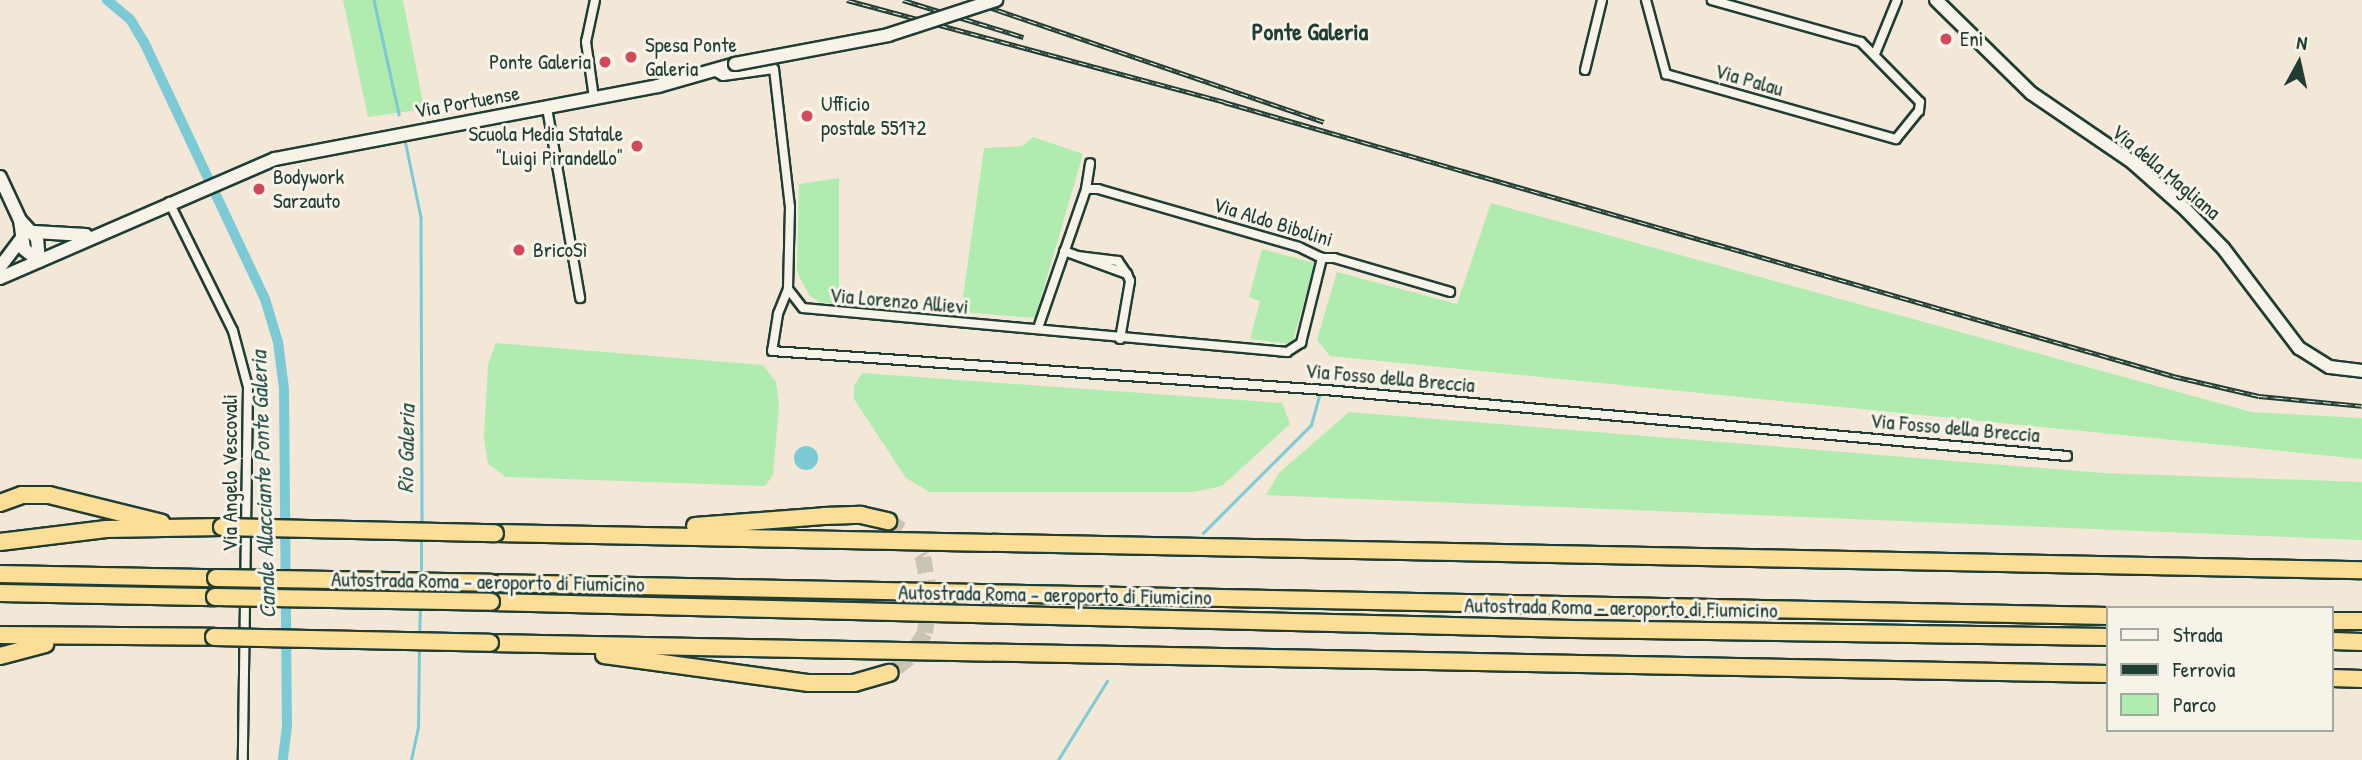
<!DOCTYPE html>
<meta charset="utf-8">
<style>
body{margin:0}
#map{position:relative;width:2362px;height:760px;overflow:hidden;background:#f3e7d7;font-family:"Patrick Hand",sans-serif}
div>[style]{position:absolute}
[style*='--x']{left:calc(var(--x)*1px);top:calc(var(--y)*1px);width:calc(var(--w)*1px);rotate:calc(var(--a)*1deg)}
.green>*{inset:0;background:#b0ebb0}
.water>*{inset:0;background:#7bcad6}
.round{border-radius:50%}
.stream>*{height:2.5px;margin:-1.25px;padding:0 1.25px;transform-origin:1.25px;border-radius:1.25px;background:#7bcad6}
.canal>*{height:10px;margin:-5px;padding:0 5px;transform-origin:5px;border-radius:5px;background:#7bcad6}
.highway-tunnel>*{height:16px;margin-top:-8px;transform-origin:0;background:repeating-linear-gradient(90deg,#c9c5b6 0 16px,transparent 0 24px)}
.roads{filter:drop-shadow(2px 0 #1f3d34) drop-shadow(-2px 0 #1f3d34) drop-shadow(0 2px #1f3d34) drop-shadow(0 -2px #1f3d34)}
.street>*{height:8px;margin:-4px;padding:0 4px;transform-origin:4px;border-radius:4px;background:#f7f3e8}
.secondary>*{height:12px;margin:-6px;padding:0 6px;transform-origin:6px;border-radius:6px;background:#f7f3e8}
.highway>*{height:16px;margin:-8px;padding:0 8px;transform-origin:8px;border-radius:8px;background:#fdde96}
.rail>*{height:5px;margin-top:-2.5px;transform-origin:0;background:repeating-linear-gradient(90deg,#f7f3e8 0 8px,#1f3d34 0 16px);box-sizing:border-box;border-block:2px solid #1f3d34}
.bridges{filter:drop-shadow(2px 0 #1f3d34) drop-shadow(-2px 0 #1f3d34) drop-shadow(0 2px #1f3d34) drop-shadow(0 -2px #1f3d34)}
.secondary-bridge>*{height:12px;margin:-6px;padding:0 6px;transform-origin:6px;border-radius:6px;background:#f7f3e8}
.highway-bridge>*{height:16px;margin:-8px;padding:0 8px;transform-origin:8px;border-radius:8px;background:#fdde96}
.dots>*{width:19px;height:19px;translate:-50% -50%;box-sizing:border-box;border:4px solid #f7f3e8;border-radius:50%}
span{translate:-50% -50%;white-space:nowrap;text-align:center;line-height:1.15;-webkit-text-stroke:6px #f7f3e8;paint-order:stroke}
.poi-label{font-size:21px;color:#1f3d34}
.left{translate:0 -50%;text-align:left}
.right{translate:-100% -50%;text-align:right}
.street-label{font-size:21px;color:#1f3d34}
.water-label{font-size:23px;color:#315954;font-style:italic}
.quarter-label{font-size:24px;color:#1f3d34;font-weight:700}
.legend{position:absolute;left:2106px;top:606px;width:228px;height:126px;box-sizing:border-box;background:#f7f3e8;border:2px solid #a1aaa0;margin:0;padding:9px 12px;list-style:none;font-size:21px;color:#1f3d34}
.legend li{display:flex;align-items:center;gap:14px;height:35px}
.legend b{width:35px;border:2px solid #a1aaa0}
.north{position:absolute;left:2264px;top:28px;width:70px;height:70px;-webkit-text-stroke:5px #f7f3e8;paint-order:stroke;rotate:8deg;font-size:19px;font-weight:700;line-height:28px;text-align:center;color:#1f3d34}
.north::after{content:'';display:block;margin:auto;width:24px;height:32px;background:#1f3d34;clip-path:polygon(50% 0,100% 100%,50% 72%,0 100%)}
</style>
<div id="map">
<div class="green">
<div style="clip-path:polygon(343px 0,403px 0,424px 109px,368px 117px)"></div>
<div style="clip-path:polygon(1033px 137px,1083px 154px,1035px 318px,961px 312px,984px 148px,1022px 146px)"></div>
<div style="clip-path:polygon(839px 178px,839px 305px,819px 302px,809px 295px,797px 272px,799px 184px)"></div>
<div style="clip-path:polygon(1491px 203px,2251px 412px,2362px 418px,2362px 459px,1330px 356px,1317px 340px,1337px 272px,1457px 304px)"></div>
<div style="clip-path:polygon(1262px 249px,1315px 263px,1292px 344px,1250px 339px,1260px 301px,1249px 297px)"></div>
<div style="clip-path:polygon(496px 343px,763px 365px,776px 382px,779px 405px,773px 475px,765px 486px,506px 477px,488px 464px,484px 437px,488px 365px)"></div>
<div style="clip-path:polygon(862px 373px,1282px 403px,1290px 424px,1222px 486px,1193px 492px,930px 492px,906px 478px,854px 399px,854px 386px)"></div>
<div style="clip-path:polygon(1349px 412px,2103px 473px,2362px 482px,2362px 540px,1266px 495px,1279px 473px)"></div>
</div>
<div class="water">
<div class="round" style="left:794px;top:446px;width:24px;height:24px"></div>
</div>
<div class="stream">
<div style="--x:374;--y:0;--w:117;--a:77.6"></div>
<div style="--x:405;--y:140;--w:79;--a:78.3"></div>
<div style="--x:421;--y:217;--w:307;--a:89.8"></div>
<div style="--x:1203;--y:533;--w:153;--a:-45"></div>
<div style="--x:1311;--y:425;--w:41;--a:-74.6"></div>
<div style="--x:421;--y:576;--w:39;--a:-90"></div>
<div style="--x:419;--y:636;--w:29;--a:-88"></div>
<div style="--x:411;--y:760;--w:33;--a:-78"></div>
<div style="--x:418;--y:728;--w:82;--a:-89.3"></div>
<div style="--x:1058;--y:760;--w:93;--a:-58.2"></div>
</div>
<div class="canal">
<div style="--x:107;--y:0;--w:30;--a:40"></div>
<div style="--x:130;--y:19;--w:27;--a:59"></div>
<div style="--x:144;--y:42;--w:284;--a:64.8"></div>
<div style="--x:265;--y:299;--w:45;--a:73.2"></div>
<div style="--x:278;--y:342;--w:47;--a:82.7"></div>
<div style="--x:284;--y:389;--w:337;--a:89.5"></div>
<div style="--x:287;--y:726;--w:34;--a:97"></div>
</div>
<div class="highway-tunnel">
<div style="--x:888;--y:521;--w:24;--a:33"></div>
<div style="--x:908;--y:534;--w:27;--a:57"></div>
<div style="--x:923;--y:557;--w:41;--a:80.1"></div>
<div style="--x:930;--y:597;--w:36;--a:98"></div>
<div style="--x:925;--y:633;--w:30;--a:123"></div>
<div style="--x:909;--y:658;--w:24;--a:142"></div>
</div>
<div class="roads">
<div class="street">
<div style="--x:1646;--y:0;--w:77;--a:74.9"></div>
<div style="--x:1666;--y:74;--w:239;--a:15.8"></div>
<div style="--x:1896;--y:139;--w:36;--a:-51"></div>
<div style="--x:1919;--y:111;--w:9;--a:-84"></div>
<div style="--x:1920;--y:102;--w:84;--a:-134.5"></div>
<div style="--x:1861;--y:42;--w:155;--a:-164.3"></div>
<div style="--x:1875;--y:54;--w:58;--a:-67.8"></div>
<div style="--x:1585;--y:70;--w:72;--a:-76.3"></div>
<div style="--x:714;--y:71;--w:10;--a:29"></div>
<div style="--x:723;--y:76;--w:51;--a:-7.8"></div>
<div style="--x:774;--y:69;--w:139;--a:83.4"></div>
<div style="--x:790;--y:207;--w:82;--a:91.4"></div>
<div style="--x:788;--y:289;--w:24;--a:52"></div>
<div style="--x:803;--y:308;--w:486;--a:5.2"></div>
<div style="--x:1287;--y:352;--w:17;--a:-33"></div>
<div style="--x:1301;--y:343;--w:88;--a:-76.1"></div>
<div style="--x:594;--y:98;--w:57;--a:-98.1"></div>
<div style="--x:586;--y:42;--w:43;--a:-77.9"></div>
<div style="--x:547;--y:108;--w:193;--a:80.1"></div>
<div style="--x:1086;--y:189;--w:12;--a:0"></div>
<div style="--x:1098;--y:189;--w:209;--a:16.1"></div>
<div style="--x:1299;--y:247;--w:25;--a:26"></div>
<div style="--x:1322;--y:258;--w:12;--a:0"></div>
<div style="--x:1334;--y:258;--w:121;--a:16.3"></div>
<div style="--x:169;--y:202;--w:144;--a:63.6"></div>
<div style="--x:233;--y:331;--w:58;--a:75"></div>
<div style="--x:248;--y:387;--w:373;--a:90.8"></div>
<div style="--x:1064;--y:251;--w:67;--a:20.1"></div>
<div style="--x:1127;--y:274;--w:16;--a:-125"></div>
<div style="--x:1118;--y:261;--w:39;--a:-173"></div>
<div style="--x:788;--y:289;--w:27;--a:112"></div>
<div style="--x:778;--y:314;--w:37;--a:99"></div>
<div style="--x:772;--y:351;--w:555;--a:4.03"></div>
<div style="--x:1326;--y:390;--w:744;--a:5.09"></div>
<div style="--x:1038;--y:328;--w:147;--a:-70.9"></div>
<div style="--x:1086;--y:189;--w:26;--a:-81"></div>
<div style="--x:1120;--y:339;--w:59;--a:-80.2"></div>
<div style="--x:1130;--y:281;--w:8;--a:-113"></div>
</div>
<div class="secondary">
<div style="--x:1936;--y:0;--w:133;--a:44.4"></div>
<div style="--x:2031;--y:93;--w:122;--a:34.3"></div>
<div style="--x:2132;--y:162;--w:72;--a:41.6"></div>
<div style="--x:2186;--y:210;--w:53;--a:45.8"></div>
<div style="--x:2223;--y:248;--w:126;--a:52.8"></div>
<div style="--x:2299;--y:348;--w:36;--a:32"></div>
<div style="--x:2330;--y:367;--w:32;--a:7"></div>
<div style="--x:0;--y:177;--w:47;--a:65.1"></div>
<div style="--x:20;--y:220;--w:25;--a:47"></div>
<div style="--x:37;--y:238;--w:23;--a:85"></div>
<div style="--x:20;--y:220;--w:29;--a:82"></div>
<div style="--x:24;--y:249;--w:19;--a:39"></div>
<div style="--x:34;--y:232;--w:52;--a:3.3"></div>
<div style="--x:0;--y:267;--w:35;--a:-53"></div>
<div style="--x:0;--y:278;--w:300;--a:-23.4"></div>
<div style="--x:275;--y:159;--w:390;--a:-10.8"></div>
<div style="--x:658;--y:86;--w:80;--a:-15.9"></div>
</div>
<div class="highway">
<div style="--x:0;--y:503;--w:23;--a:-20"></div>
<div style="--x:22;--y:495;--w:27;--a:0"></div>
<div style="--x:49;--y:495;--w:116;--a:13.9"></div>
<div style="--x:695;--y:526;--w:129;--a:-4.4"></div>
<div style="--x:824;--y:516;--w:37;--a:-2"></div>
<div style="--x:861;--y:515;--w:28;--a:13"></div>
<div style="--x:495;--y:533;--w:1867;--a:1.14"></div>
<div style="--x:0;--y:542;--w:107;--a:-7"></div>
<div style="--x:106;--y:529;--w:116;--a:-1"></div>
<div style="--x:0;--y:574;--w:216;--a:1.1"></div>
<div style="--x:491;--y:583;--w:1617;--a:1.17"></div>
<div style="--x:0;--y:593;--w:215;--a:1.1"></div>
<div style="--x:491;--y:602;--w:1082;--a:1.43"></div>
<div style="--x:1573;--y:629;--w:535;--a:0.86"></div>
<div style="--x:2332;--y:621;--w:30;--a:0"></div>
<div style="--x:0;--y:635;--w:214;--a:0.5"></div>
<div style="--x:2332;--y:641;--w:30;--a:2"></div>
<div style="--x:490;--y:643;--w:1618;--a:1.1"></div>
<div style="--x:604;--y:655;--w:207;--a:7.8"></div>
<div style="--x:809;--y:683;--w:45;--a:0"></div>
<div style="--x:854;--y:683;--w:37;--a:-16"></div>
<div style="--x:0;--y:656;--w:47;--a:-14.9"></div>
<div style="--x:2332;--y:678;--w:30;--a:2"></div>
</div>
</div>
<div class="rail">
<div style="--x:847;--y:0;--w:391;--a:15.1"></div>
<div style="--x:1224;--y:102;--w:988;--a:16.1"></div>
<div style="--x:2173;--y:376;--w:88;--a:13.1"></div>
<div style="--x:2259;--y:396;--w:103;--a:5.5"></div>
<div style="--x:903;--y:0;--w:126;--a:17.1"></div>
<div style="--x:968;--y:0;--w:376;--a:18.9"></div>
</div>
<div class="bridges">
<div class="secondary-bridge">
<div style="--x:735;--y:64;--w:156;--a:-10.7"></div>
<div style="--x:888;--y:35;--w:114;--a:-18"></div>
</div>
<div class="highway-bridge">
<div style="--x:222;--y:527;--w:273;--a:1.3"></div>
<div style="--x:216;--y:578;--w:275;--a:1"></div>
<div style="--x:215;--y:597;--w:276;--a:1"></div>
<div style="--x:214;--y:637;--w:276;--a:1.2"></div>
</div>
</div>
<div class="dots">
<div style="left:1946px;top:39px;background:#d1495b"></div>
<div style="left:631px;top:57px;background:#d1495b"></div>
<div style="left:605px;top:62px;background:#d1495b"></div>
<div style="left:807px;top:116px;background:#d1495b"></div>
<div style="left:637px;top:146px;background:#d1495b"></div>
<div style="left:259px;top:189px;background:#d1495b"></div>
<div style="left:519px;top:250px;background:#d1495b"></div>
</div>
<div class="poi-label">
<span class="left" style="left:1960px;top:39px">Eni</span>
<span class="left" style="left:645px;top:57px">Spesa Ponte<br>Galeria</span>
<span class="right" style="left:591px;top:62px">Ponte Galeria</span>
<span class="left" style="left:821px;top:116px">Ufficio<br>postale 55172</span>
<span class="right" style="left:623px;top:146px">Scuola Media Statale<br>"Luigi Pirandello"</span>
<span class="left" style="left:273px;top:189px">Bodywork<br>Sarzauto</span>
<span class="left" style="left:533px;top:250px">BricoSì</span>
</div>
<div class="street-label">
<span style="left:1749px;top:80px;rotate:16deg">Via Palau</span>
<span style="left:467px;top:102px;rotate:-10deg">Via Portuense</span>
<span style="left:2166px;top:172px;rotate:40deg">Via della Magliana</span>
<span style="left:1273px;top:222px;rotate:17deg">Via Aldo Bibolini</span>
<span style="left:899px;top:301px;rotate:5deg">Via Lorenzo Allievi</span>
<span style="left:1390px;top:378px;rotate:5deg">Via Fosso della Breccia</span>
<span style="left:1955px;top:428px;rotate:5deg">Via Fosso della Breccia</span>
<span style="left:230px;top:473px;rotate:-90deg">Via Angelo Vescovali</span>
<span style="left:488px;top:582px;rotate:1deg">Autostrada Roma - aeroporto di Fiumicino</span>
<span style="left:1055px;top:595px;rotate:1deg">Autostrada Roma - aeroporto di Fiumicino</span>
<span style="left:1621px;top:608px;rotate:1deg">Autostrada Roma - aeroporto di Fiumicino</span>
</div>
<div class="water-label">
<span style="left:406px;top:449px;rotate:-89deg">Rio Galeria</span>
<span style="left:263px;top:485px;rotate:-92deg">Canale Allacciante Ponte Galeria</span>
</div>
<div class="quarter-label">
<span style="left:1310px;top:32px">Ponte Galeria</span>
</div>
<ul class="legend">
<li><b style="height:9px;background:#f7f3e8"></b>Strada</li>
<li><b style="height:9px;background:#1f3d34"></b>Ferrovia</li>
<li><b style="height:19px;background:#b0ebb0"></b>Parco</li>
</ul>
<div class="north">N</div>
</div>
